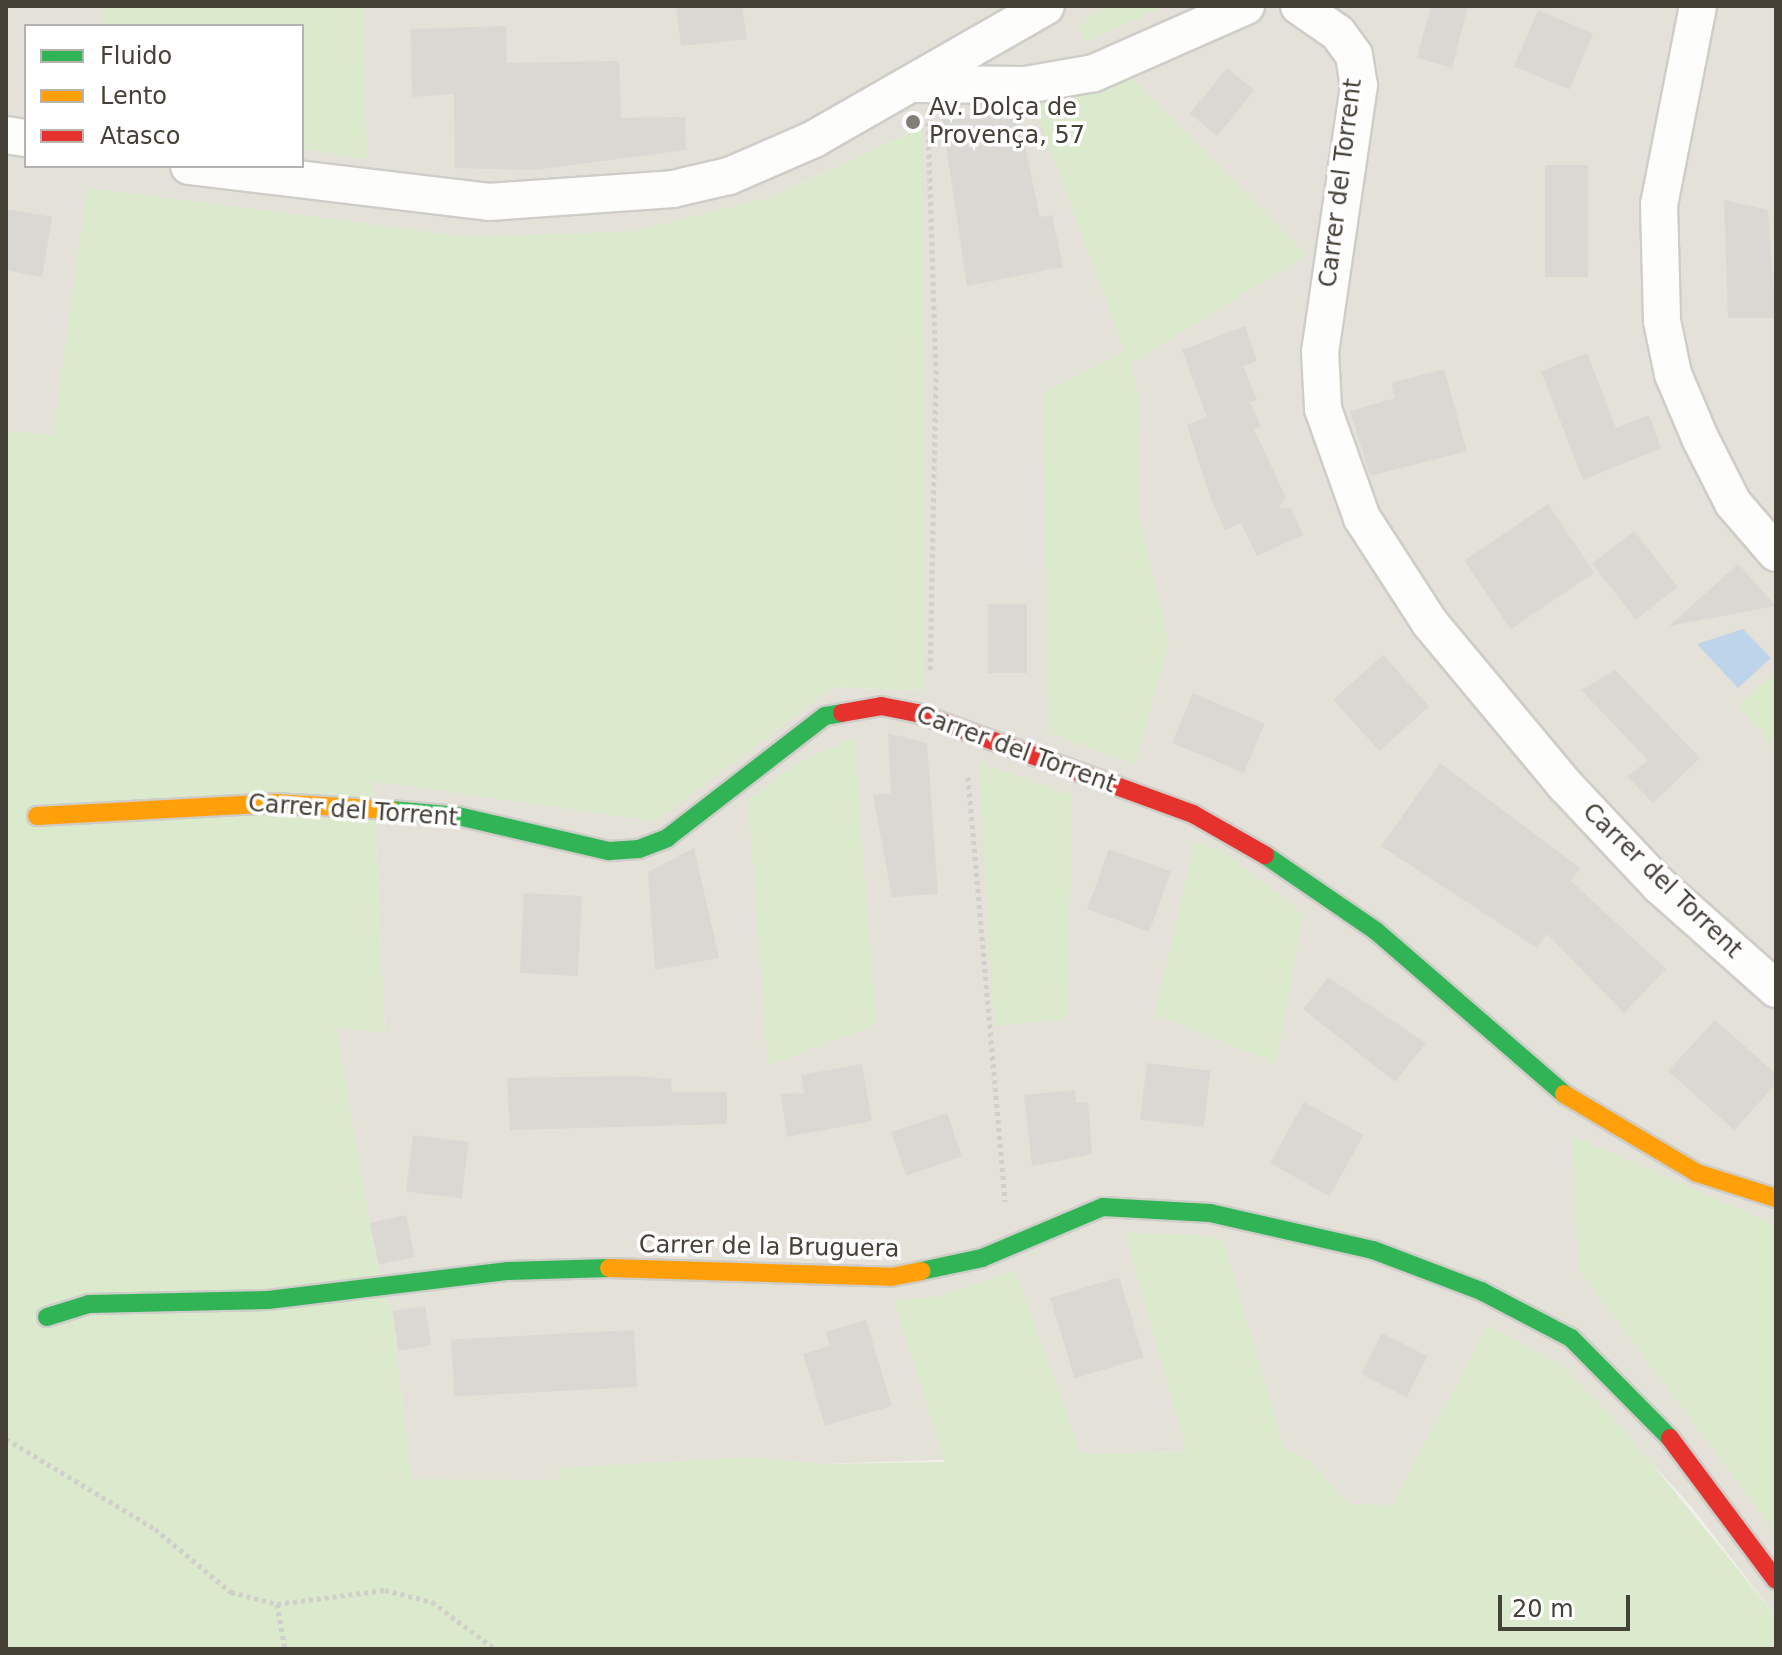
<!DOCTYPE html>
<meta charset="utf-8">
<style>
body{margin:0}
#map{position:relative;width:1782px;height:1655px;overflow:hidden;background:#f0efea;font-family:"DejaVu Sans",sans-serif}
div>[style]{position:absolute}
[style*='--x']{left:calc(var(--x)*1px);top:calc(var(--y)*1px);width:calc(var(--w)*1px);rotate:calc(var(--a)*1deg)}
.residential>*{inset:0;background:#e3e1d8}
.green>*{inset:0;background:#dbe9cc}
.water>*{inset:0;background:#bdd4eb}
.building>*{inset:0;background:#dad8d3;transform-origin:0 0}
.path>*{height:5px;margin-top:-2.5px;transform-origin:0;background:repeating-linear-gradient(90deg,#d1cfcb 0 4px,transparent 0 8px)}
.roads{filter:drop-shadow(2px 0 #cecdc8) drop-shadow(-2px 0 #cecdc8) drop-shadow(0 2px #cecdc8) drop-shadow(0 -2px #cecdc8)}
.street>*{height:36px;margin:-18px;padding:0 18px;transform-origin:18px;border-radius:18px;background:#fdfdfc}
.fast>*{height:18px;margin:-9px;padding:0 9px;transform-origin:9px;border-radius:9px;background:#30b455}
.slow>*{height:18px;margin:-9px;padding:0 9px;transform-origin:9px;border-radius:9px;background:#ff9f0a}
.jam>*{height:18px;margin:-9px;padding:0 9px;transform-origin:9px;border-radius:9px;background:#e5322d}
.dots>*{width:22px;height:22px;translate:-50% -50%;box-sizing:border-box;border:4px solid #fff;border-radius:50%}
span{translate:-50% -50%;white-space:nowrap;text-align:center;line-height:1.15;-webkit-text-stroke:7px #fff;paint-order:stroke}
.poi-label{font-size:24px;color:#454137}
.left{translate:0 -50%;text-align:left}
.street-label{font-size:24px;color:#454137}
.frame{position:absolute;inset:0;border:8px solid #454137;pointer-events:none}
.legend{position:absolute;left:24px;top:24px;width:280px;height:144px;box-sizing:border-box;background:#fff;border:2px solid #b5b3af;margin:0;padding:10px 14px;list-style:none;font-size:24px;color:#454137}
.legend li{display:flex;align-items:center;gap:16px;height:40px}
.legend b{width:40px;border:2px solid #b5b3af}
.scale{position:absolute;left:1498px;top:1595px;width:132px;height:36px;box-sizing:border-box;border:4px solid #454137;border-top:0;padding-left:10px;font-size:24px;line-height:28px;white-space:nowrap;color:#454137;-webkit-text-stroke:6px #fff;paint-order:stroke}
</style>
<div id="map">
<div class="residential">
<div style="clip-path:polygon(evenodd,6px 6px,1776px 6px,1776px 1616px,1691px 1506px,1564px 1367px,1488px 1325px,1392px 1505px,1349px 1504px,1309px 1460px,1284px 1448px,820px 1464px,753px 1457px,559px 1468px,559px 1480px,411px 1480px,392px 1312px,377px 1265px,335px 1026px,385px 1033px,373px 780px,655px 821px,833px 687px,923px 691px,921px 127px,772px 197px,636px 231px,470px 237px,306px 220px,53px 436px,6px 431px,6px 6px,26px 26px,302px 26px,302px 166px,26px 166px,26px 26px)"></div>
</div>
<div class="green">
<div style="clip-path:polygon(104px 6px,363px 6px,367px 159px,302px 149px,302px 26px,104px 26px)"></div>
<div style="clip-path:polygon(1106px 6px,1166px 6px,1085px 42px,1078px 27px)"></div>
<div style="clip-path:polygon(1132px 78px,1307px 255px,1130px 364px,1139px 397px,1137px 511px,1169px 642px,1135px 764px,1049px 733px,1043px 393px,1125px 351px,1034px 106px)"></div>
<div style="clip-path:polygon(922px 127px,924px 691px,833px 687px,655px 821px,373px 781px,385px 1033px,336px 1027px,377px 1265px,392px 1312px,411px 1479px,559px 1480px,558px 1468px,753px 1457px,820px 1464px,945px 1462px,894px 1301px,936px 1297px,1015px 1271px,1081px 1454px,1187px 1452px,1125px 1233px,1195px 1235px,1223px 1240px,1284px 1448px,1309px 1460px,1349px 1504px,1392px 1505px,1488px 1325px,1564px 1367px,1626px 1432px,1776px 1616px,1776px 1649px,6px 1649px,6px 431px,53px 435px,87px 188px,470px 237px,636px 231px,772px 197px)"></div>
<div style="clip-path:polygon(1776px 671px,1776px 750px,1738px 706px)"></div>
<div style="clip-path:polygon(854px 737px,876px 1025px,768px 1065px,748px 800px,791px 767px)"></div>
<div style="clip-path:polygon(979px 763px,1072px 795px,1068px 1019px,994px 1026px)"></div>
<div style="clip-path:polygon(1195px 841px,1227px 854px,1303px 914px,1276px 1064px,1155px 1014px)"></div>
<div style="clip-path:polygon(1573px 1136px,1776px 1225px,1776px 1534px,1578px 1269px)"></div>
</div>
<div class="water">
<div style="clip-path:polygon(1743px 629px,1771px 658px,1738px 688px,1697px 644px)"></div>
</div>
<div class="building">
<div style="clip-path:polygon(676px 6px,742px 6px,747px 39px,681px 46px)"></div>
<div style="clip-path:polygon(1431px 6px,1468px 6px,1452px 68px,1417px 58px)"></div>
<div style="left:1538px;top:10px;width:60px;height:61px;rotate:23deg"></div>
<div style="clip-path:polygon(506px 26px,507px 63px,619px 61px,621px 118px,685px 117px,686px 150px,535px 170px,455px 168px,454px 94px,412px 97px,411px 29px)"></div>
<div style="left:1227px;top:68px;width:35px;height:59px;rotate:39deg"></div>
<div style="clip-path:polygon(1017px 109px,1040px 217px,1052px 215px,1063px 267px,967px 286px,942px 119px)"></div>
<div style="left:1545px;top:165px;width:43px;height:112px"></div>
<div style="clip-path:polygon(1724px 200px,1768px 210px,1776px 318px,1728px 318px)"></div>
<div style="clip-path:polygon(6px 209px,52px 217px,42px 277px,6px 270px)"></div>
<div style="clip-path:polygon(1245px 326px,1257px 361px,1243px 366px,1257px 400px,1250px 402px,1261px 426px,1254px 429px,1286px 498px,1278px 508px,1291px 508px,1303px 535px,1257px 556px,1241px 523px,1225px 530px,1210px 497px,1187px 425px,1207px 417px,1182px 350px)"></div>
<div style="clip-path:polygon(1587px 353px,1616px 428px,1649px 415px,1661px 448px,1583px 480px,1541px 371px)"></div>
<div style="clip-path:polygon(1444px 369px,1467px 451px,1370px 476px,1350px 411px,1395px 398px,1391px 383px)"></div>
<div style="left:1548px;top:504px;width:83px;height:101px;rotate:56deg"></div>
<div style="left:1634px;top:531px;width:71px;height:53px;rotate:52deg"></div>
<div style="clip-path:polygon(1738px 564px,1776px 606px,1669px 626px)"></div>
<div style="left:988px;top:604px;width:39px;height:69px"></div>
<div style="left:1383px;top:655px;width:69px;height:67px;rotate:48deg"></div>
<div style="clip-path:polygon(1615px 670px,1700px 758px,1653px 803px,1627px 776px,1648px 760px,1581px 690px)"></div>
<div style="left:1193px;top:693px;width:78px;height:54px;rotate:23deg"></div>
<div style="clip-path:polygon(888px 733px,927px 743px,938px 894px,892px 897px,873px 795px,891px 793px)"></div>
<div style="clip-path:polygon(1440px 763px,1580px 868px,1571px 881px,1666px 969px,1624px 1013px,1547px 934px,1537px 948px,1381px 846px)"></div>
<div style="clip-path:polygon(694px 848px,719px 958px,655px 970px,648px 872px)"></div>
<div style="left:1109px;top:849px;width:66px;height:64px;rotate:20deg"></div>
<div style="left:524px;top:893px;width:58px;height:80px;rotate:3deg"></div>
<div style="clip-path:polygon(1328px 977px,1426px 1043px,1395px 1082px,1303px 1009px)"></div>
<div style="clip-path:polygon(1715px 1020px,1776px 1074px,1776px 1084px,1734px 1130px,1668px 1071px)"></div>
<div style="left:1147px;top:1063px;width:64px;height:57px;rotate:7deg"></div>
<div style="clip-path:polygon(862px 1064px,872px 1121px,787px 1137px,781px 1094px,804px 1093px,801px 1075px)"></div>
<div style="clip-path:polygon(633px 1076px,671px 1079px,672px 1092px,727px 1092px,727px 1124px,510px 1130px,507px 1078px)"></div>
<div style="clip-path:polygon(1075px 1090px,1076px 1103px,1088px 1102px,1092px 1154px,1032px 1166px,1024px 1095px)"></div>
<div style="left:1304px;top:1102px;width:68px;height:70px;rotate:29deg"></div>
<div style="left:947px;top:1113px;width:46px;height:59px;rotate:71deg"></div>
<div style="left:413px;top:1135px;width:56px;height:57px;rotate:7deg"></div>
<div style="left:406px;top:1215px;width:43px;height:37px;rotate:78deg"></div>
<div style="left:1119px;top:1277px;width:84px;height:72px;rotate:73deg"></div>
<div style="left:425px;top:1306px;width:40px;height:33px;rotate:81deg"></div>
<div style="clip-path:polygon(866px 1320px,892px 1406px,825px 1426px,803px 1354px,830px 1346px,826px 1332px)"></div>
<div style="left:634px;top:1330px;width:57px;height:183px;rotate:87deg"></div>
<div style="left:1382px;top:1333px;width:51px;height:46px;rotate:27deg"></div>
</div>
<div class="path">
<div style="--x:928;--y:122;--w:248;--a:88.2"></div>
<div style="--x:936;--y:370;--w:302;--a:91.1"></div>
<div style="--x:968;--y:777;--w:426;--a:85"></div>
<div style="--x:6;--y:1439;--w:174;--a:31.1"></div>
<div style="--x:155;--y:1529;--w:99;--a:39.7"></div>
<div style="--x:231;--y:1592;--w:48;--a:14.6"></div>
<div style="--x:277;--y:1604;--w:109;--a:-7.4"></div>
<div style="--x:385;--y:1590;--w:49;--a:14.3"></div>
<div style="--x:432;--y:1602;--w:79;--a:36.7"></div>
<div style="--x:277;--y:1604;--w:46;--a:79.9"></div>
</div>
<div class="roads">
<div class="street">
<div style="--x:1299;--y:6;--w:47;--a:34.7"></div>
<div style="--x:1338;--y:33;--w:27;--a:54"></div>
<div style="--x:1354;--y:55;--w:30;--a:81"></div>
<div style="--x:1359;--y:85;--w:269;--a:98.3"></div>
<div style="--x:1320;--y:351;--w:58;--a:87"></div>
<div style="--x:1323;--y:409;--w:116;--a:70.3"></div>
<div style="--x:1362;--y:518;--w:125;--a:57.1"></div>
<div style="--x:1430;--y:623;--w:211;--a:50.2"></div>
<div style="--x:1565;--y:785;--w:139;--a:46.8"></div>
<div style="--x:1660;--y:886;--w:155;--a:41.6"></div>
<div style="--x:1698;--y:6;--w:202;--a:101.1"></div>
<div style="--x:1659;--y:204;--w:117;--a:88.5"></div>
<div style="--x:1662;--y:321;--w:54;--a:78.3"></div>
<div style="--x:1673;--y:374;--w:69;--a:67.1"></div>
<div style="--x:1700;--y:438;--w:73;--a:63.1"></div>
<div style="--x:1733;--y:503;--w:66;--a:49.3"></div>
<div style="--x:918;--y:84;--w:108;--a:0.5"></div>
<div style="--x:1026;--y:85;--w:69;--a:-10"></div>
<div style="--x:1094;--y:73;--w:166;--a:-23.8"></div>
<div style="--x:6;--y:135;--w:20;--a:9"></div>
<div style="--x:189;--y:166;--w:302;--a:6.8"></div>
<div style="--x:489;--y:202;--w:184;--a:-4"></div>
<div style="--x:673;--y:189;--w:57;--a:-13.1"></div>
<div style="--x:729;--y:176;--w:93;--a:-23.5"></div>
<div style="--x:814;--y:139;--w:267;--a:-29.8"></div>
</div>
<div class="fast">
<div style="--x:391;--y:810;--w:67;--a:5.1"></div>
<div style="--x:458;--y:816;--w:155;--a:13.1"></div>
<div style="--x:609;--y:851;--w:30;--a:-4"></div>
<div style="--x:639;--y:849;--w:30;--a:-21"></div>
<div style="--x:667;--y:838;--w:200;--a:-37.7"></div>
<div style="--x:825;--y:716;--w:17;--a:-10"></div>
<div style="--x:1265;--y:855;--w:135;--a:34.4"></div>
<div style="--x:1376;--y:931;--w:249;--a:40.9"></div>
<div style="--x:921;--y:1271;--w:62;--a:-12"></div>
<div style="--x:982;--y:1258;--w:131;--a:-22.9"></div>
<div style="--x:1103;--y:1207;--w:107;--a:3.2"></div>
<div style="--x:1210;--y:1213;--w:167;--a:12.8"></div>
<div style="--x:1373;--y:1250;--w:116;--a:20.8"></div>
<div style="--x:1481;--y:1291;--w:102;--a:27.6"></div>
<div style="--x:1571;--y:1338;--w:141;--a:45.3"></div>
<div style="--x:47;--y:1317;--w:44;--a:-17.2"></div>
<div style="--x:89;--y:1304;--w:179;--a:-1.3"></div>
<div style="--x:268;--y:1300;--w:242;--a:-6.9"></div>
<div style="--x:508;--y:1271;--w:101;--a:-1.7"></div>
</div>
<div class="slow">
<div style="--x:37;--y:816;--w:237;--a:-3.1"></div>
<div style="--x:274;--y:803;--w:117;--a:3.4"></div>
<div style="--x:1564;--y:1094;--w:155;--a:30.7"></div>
<div style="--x:1697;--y:1173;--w:83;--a:17.6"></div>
<div style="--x:609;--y:1268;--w:282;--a:1.8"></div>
<div style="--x:891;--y:1277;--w:31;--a:-11"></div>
</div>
<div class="jam">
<div style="--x:842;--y:713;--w:40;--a:-10"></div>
<div style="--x:881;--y:706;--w:37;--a:11"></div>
<div style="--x:917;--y:713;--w:294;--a:20.1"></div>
<div style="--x:1193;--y:814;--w:83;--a:29.7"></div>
<div style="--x:1670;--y:1438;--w:177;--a:53.3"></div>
</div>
</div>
<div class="dots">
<div style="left:913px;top:122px;background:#817e76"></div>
</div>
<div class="poi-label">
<span class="left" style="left:929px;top:122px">Av. Dolça de<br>Provença, 57</span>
</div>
<div class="street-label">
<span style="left:1341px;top:183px;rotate:-83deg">Carrer del Torrent</span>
<span style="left:1016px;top:750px;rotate:20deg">Carrer del Torrent</span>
<span style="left:353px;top:811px;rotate:4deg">Carrer del Torrent</span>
<span style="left:1662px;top:881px;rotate:44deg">Carrer del Torrent</span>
<span style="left:769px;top:1247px;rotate:1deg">Carrer de la Bruguera</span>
</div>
<div class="frame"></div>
<ul class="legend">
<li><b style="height:10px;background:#30b455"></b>Fluido</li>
<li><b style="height:10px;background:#ff9f0a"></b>Lento</li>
<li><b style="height:10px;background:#e5322d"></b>Atasco</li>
</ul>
<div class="scale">20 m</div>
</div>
